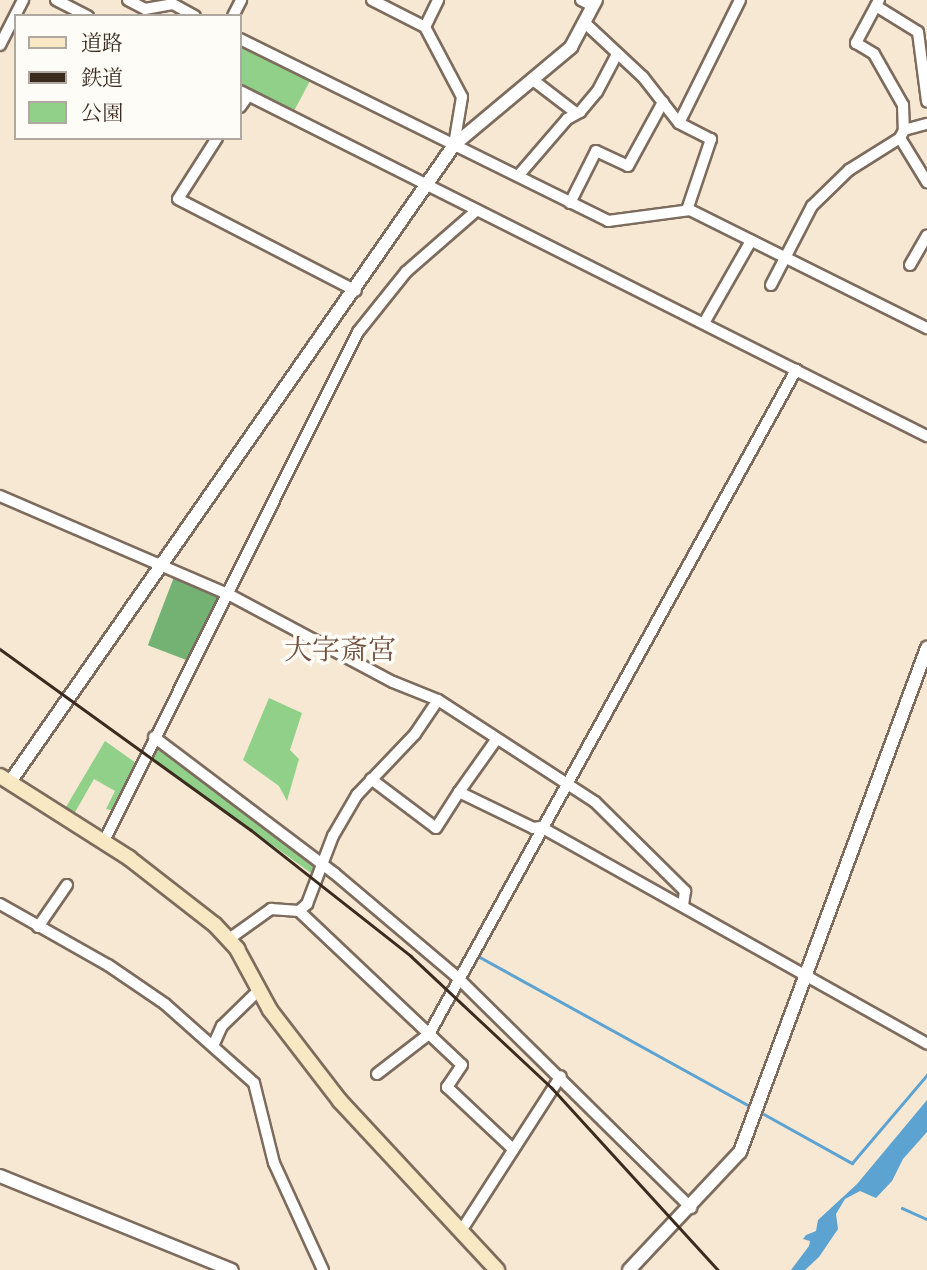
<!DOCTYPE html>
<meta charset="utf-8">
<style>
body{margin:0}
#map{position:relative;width:927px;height:1270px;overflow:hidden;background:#f7e8d3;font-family:Vollkorn,"Noto Serif JP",serif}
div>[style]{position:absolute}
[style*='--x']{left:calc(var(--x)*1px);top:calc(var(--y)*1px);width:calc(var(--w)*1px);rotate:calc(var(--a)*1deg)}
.green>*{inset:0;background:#90d088}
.forest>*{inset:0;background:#74b274;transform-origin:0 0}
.water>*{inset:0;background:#5ca3d2}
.stream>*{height:2.5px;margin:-1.25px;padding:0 1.25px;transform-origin:1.25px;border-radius:1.25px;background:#5ca3d2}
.roads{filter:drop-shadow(2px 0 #7d6c5d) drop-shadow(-2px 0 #7d6c5d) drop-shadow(0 2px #7d6c5d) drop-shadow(0 -2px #7d6c5d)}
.minor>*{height:10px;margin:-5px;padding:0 5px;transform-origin:5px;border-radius:5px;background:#fff}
.tertiary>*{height:12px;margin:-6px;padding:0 6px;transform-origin:6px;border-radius:6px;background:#fff}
.secondary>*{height:14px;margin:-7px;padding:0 7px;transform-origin:7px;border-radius:7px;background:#f8e8c3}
.rail>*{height:2.5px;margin:-1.25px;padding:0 1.25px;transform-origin:1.25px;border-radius:1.25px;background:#3b2a1e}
span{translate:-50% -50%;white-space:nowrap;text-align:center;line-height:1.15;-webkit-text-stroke:7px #fdfcf7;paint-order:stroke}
.quarter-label{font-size:28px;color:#734f3f}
.legend{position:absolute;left:14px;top:14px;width:228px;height:126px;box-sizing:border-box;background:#fdfcf7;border:2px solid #afa8a0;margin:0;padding:9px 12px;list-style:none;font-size:21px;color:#3b2a1e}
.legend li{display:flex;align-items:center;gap:14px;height:35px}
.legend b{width:35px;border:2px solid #afa8a0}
</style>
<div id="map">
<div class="green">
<div style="clip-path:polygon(240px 43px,311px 79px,293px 113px,240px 86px)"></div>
<div style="clip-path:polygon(269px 698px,302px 713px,290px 750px,299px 759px,287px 801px,279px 786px,243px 760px)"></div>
<div style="clip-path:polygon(105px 741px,136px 763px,115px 811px,106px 809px,115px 791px,94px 779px,74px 814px,63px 812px)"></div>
<div style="clip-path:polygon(156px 748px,315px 866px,315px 876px,158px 762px,151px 756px)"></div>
</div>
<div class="forest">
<div style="left:174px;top:577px;width:51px;height:73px;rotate:21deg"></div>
</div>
<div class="water">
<div style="clip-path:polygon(927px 1100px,927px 1132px,903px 1159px,892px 1181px,876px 1198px,860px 1191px,845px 1199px,836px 1214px,838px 1229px,819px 1257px,805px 1270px,791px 1270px,809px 1246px,810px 1241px,803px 1239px,806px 1235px,816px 1231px,818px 1220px,857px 1184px)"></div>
</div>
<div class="stream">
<div style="--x:144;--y:746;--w:85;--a:-62.5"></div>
<div style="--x:478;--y:956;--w:311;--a:28.9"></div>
<div style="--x:764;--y:1114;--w:101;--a:29.1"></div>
<div style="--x:852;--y:1163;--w:116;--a:-49.6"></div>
<div style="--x:902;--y:1208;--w:27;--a:24"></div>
</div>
<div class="roads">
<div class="minor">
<div style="--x:56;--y:0;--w:36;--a:27"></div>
<div style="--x:128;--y:0;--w:19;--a:28"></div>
<div style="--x:145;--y:9;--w:28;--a:-10"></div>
<div style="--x:173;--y:4;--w:25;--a:29"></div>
<div style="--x:372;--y:0;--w:59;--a:27"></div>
<div style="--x:425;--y:27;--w:79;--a:62.1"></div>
<div style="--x:462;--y:97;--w:49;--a:99.5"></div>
<div style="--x:581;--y:0;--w:13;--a:27"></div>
<div style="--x:879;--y:0;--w:49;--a:118.1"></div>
<div style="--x:856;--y:43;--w:21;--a:31"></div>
<div style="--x:874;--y:54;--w:59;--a:60.4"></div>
<div style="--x:903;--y:105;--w:25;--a:88"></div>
<div style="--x:876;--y:6;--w:49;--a:31.8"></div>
<div style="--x:918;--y:32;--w:70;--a:82.6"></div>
<div style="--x:233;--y:16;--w:18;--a:-63"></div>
<div style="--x:585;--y:23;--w:79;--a:43"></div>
<div style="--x:643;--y:77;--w:58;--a:52"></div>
<div style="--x:679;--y:123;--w:36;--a:27"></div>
<div style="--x:711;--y:139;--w:75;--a:108.7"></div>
<div style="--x:425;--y:27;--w:30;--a:-64"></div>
<div style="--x:240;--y:39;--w:411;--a:26.3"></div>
<div style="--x:608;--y:221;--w:83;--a:-7.6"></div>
<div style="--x:690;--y:210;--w:265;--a:26.5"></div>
<div style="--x:0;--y:45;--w:51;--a:-62.9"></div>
<div style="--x:533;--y:80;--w:54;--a:37.5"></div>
<div style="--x:240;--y:91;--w:769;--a:26.67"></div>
<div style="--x:240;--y:107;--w:14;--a:-54"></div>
<div style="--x:679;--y:123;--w:137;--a:-63.6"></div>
<div style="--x:217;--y:138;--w:72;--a:122.6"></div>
<div style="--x:178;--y:199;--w:200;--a:27.3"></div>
<div style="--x:900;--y:138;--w:52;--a:58.5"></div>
<div style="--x:518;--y:176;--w:75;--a:-49.3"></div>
<div style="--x:567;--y:119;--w:15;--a:-28"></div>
<div style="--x:580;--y:112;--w:26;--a:-50"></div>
<div style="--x:597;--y:92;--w:43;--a:-62.2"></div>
<div style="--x:570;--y:203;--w:58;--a:-63.4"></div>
<div style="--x:596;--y:151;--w:35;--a:25"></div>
<div style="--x:628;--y:166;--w:73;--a:-61.3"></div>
<div style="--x:910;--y:265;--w:34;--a:-60"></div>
<div style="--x:771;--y:285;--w:89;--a:-62.6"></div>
<div style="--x:812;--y:206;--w:52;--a:-44.2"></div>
<div style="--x:849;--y:170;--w:60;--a:-32.1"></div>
<div style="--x:900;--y:138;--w:9;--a:-63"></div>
<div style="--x:904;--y:130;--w:24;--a:-15"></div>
<div style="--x:704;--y:323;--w:95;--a:-60.2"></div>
<div style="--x:0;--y:496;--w:248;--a:23.3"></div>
<div style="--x:228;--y:594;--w:187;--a:28.1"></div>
<div style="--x:393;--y:682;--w:48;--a:21.8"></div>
<div style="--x:438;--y:700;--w:187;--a:33"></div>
<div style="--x:595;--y:802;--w:127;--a:44.7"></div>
<div style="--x:685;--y:891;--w:15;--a:98"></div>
<div style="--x:154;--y:737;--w:226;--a:37.1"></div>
<div style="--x:334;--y:873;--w:161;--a:40.2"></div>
<div style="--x:457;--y:977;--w:329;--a:44.6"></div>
<div style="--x:496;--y:740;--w:64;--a:125.4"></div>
<div style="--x:459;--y:792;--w:82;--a:25.9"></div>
<div style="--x:533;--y:828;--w:8;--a:-7"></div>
<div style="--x:541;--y:827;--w:443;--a:29.3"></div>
<div style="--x:371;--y:779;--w:81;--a:37"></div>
<div style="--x:436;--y:828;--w:43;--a:-57.4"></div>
<div style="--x:104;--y:841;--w:569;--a:-63.48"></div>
<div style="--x:358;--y:332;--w:77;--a:-51.3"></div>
<div style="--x:406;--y:272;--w:94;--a:-41.1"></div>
<div style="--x:0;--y:904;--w:124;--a:29.5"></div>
<div style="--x:108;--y:965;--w:69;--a:34.4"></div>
<div style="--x:165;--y:1004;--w:119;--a:41.6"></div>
<div style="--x:254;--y:1083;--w:82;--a:76"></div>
<div style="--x:274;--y:1163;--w:118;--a:65.4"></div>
<div style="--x:299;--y:911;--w:224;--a:43.4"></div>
<div style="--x:462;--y:1065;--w:27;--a:124"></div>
<div style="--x:447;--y:1087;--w:91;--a:43.2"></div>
<div style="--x:38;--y:927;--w:51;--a:-55.4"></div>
<div style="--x:229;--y:939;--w:52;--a:-35.5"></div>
<div style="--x:271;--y:909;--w:28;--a:4"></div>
<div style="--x:299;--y:911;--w:11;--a:-41"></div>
<div style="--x:307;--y:904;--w:73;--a:-69.1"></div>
<div style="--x:333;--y:836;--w:48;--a:-59.7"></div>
<div style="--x:357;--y:795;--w:84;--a:-46.4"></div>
<div style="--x:415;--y:734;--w:41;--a:-55.9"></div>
<div style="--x:213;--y:1046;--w:22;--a:-66"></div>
<div style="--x:222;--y:1026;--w:50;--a:-44.2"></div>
<div style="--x:377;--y:1074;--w:66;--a:-37.6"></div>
<div style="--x:429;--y:1034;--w:759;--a:-61.07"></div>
<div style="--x:461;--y:1231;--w:184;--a:-57.2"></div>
</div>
<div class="tertiary">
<div style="--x:10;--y:782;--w:776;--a:-55.12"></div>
<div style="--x:454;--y:145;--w:153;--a:-39.9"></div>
<div style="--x:571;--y:47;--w:53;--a:-62"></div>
<div style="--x:0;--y:1176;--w:250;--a:22.1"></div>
<div style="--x:629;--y:1270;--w:162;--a:-46.8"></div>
<div style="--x:740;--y:1152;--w:538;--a:-69.64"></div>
</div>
<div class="secondary">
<div style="--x:0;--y:776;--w:153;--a:32.4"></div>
<div style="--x:129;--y:858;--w:109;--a:37.9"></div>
<div style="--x:215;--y:925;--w:33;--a:47"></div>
<div style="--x:237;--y:949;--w:69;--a:61.6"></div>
<div style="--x:270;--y:1010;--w:115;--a:52.4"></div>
<div style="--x:340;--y:1101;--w:231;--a:47.1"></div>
</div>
</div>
<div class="rail">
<div style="--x:0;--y:649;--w:309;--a:35.8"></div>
<div style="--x:251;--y:830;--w:204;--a:38.2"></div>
<div style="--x:411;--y:956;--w:193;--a:43.1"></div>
<div style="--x:552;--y:1088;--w:246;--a:47.6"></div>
</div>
<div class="quarter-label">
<span style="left:340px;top:652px">大字斎宮</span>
</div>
<ul class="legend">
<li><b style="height:9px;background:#f8e8c3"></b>道路</li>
<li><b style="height:9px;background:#3b2a1e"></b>鉄道</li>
<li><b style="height:19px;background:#90d088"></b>公園</li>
</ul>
</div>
